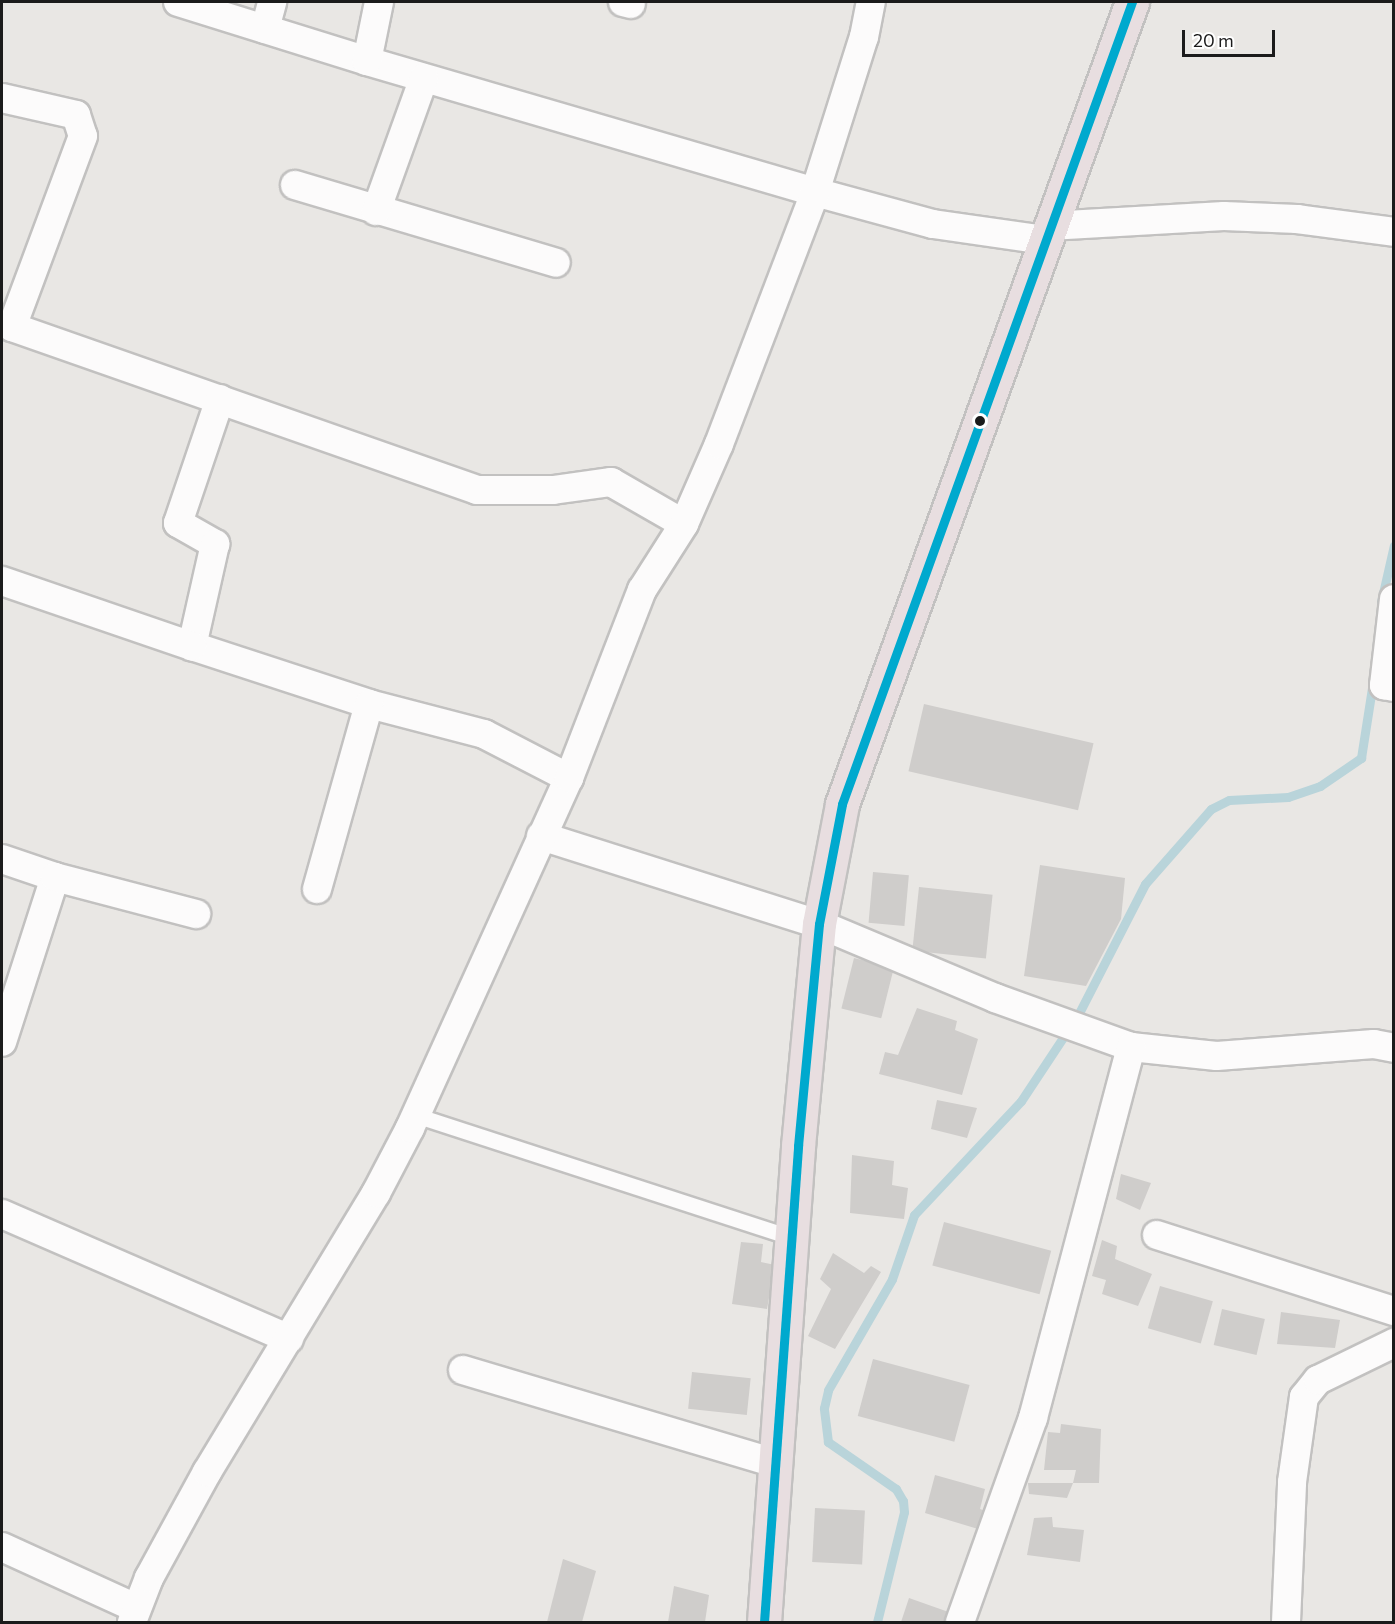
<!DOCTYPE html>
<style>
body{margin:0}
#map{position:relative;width:1395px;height:1624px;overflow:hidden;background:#e9e7e4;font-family:Commissioner,sans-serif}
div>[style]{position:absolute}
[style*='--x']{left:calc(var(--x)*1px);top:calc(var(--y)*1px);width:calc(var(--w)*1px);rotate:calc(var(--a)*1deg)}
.stream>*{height:9px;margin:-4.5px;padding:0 4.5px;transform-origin:4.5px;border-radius:4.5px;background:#b9d4da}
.building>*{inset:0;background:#cfcdcb;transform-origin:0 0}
.roads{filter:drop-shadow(2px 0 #c2c1c0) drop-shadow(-2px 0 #c2c1c0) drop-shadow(0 2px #c2c1c0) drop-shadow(0 -2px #c2c1c0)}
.lane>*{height:15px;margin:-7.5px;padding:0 7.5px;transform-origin:7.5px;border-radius:7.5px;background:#fcfbfb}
.street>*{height:28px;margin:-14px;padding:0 14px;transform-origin:14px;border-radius:14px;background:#fcfbfb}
.highway>*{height:33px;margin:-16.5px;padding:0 16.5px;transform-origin:16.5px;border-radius:16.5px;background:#e8dee0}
.bus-1>*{height:9px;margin:-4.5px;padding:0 4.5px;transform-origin:4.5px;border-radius:4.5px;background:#00a9ce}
.dots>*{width:16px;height:16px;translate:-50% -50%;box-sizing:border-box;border:3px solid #fff;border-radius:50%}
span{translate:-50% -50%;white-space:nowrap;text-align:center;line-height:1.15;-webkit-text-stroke:5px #fff;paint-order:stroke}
.frame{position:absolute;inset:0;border:3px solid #1b1b1b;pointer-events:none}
.scale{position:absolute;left:1182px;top:30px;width:93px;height:27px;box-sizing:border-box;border:3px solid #1b1b1b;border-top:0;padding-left:8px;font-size:18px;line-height:21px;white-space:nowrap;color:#1b1b1b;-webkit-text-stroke:4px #fff;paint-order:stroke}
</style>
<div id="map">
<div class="stream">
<div style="--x:1381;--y:602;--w:58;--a:-77.2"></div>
<div style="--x:877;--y:1622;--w:113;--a:-76.2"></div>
<div style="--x:904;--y:1512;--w:11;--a:-95"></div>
<div style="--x:903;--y:1501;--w:14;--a:-120"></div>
<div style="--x:896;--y:1489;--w:83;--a:-145.3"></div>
<div style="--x:828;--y:1442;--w:34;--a:-97"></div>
<div style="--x:824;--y:1408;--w:18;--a:-77"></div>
<div style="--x:828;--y:1390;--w:128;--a:-60"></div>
<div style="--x:892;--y:1279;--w:68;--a:-71"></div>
<div style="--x:914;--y:1215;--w:156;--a:-46.8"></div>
<div style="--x:1021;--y:1101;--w:103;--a:-56.5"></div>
<div style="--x:1078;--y:1015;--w:147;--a:-62.9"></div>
<div style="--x:1145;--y:884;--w:100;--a:-48.7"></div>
<div style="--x:1211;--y:809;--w:20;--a:-27"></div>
<div style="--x:1229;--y:800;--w:59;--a:-2.9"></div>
<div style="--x:1288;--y:797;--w:34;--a:-19"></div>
<div style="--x:1320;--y:786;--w:50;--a:-34.3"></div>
<div style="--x:1361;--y:758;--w:78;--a:-81.1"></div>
</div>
<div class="building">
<div style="left:924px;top:704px;width:174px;height:69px;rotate:13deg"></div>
<div style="clip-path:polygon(1040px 865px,1125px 878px,1121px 919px,1086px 986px,1024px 976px)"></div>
<div style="left:873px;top:872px;width:36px;height:51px;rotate:5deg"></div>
<div style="left:919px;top:887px;width:74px;height:64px;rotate:6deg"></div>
<div style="left:854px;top:958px;width:41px;height:52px;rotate:14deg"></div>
<div style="clip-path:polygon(917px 1008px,957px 1021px,955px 1030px,978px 1039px,962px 1095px,879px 1074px,885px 1052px,898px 1055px)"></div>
<div style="clip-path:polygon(937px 1100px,977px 1108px,967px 1138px,931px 1129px)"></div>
<div style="clip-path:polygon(852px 1155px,894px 1161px,892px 1185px,908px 1188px,904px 1219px,850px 1213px)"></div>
<div style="clip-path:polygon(1121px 1174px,1151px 1183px,1140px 1210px,1116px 1199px)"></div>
<div style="left:944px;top:1222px;width:111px;height:45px;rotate:15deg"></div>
<div style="clip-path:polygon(1102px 1240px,1117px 1246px,1115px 1259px,1152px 1274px,1138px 1306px,1102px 1294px,1106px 1280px,1092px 1276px)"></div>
<div style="clip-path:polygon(741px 1242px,763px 1244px,761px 1262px,775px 1265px,767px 1309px,732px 1304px)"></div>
<div style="clip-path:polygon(833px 1253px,864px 1273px,871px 1266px,881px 1272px,835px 1349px,808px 1336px,831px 1289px,820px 1279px)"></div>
<div style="left:1160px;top:1286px;width:55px;height:44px;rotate:16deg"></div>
<div style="left:1222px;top:1309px;width:44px;height:37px;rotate:13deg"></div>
<div style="clip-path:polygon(1281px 1312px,1340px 1320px,1335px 1348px,1277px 1344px)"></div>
<div style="left:873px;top:1359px;width:100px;height:59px;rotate:15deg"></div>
<div style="left:692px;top:1372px;width:59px;height:37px;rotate:6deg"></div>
<div style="clip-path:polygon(1061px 1424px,1101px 1429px,1099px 1483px,1073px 1483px,1076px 1470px,1044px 1470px,1048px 1432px,1060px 1433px)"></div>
<div style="clip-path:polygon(935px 1475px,985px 1489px,980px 1509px,993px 1514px,988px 1532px,925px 1513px)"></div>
<div style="clip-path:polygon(1028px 1483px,1073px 1483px,1067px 1498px,1029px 1494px)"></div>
<div style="left:815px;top:1508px;width:50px;height:54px;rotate:3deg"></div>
<div style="clip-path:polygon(1052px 1517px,1053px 1527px,1084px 1530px,1080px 1562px,1027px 1555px,1034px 1518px)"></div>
<div style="clip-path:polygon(563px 1559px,596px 1571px,582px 1622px,547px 1622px)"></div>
<div style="clip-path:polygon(674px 1586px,709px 1595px,705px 1622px,668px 1622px)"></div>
<div style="clip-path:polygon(909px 1598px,957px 1615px,954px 1622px,901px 1622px)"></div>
</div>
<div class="roads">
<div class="lane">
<div style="--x:415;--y:1115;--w:394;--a:18"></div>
</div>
<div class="street">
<div style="--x:178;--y:2;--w:198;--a:17.3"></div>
<div style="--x:367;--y:61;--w:467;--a:16.3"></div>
<div style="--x:815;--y:192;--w:122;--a:15.2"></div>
<div style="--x:933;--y:224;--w:112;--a:8.2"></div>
<div style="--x:623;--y:2;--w:8;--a:14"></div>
<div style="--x:265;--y:29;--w:28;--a:-75"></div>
<div style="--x:367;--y:61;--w:60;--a:-78.5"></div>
<div style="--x:2;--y:98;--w:76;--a:12.9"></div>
<div style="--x:76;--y:115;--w:22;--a:72"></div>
<div style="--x:83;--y:136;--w:204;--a:110.4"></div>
<div style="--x:12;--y:327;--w:493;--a:19.3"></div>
<div style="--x:477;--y:490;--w:76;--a:0"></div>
<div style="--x:553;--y:490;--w:59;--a:-7.9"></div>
<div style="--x:611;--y:482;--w:84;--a:29.9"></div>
<div style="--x:295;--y:185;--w:272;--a:16.6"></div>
<div style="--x:376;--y:211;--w:141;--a:-70.2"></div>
<div style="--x:1049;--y:226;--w:175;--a:-3.3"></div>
<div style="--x:1224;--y:216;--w:73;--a:2.4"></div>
<div style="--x:1297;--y:219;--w:98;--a:7.6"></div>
<div style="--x:220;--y:399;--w:131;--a:108.7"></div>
<div style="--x:178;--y:523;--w:43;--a:29.6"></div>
<div style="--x:215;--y:544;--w:105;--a:102.7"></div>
<div style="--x:192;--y:646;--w:186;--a:18.1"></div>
<div style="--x:369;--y:704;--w:119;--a:14.6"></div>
<div style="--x:484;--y:734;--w:96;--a:27.4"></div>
<div style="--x:2;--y:581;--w:201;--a:18.9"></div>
<div style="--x:1394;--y:599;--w:87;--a:96.6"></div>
<div style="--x:1384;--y:685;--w:10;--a:11"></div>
<div style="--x:541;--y:836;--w:292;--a:17.6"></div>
<div style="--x:819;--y:924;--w:191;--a:22.8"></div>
<div style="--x:995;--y:998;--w:145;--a:19.8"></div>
<div style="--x:1131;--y:1047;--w:86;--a:6"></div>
<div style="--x:1217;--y:1056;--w:157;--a:-4.4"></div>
<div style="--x:1374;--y:1044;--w:20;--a:11"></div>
<div style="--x:2;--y:859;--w:56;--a:18.8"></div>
<div style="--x:55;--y:877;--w:173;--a:107.8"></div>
<div style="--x:55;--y:877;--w:146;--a:14.7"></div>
<div style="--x:317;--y:889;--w:192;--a:-74.3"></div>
<div style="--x:2;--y:1214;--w:313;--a:23.5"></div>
<div style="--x:1157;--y:1235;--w:249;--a:17.8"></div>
<div style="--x:463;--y:1370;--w:326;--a:16.6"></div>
<div style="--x:2;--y:1547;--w:147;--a:24.5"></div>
<div style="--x:132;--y:1622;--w:47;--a:-68.9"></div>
<div style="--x:149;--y:1578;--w:121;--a:-61.3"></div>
<div style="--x:207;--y:1472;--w:326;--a:-58.8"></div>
<div style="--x:376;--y:1193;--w:73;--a:-62.4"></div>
<div style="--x:410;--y:1128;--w:384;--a:-65.6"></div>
<div style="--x:569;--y:778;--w:202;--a:-68.8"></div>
<div style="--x:642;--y:590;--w:78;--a:-57.5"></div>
<div style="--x:684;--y:524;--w:87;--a:-66.4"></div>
<div style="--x:719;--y:444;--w:270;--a:-69.1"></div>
<div style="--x:815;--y:192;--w:163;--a:-72.5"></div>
<div style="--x:864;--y:37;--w:36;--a:-79"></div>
<div style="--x:960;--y:1622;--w:217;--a:-70.3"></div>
<div style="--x:1033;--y:1418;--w:384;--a:-75.2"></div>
<div style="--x:1286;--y:1622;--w:140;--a:-87.5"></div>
<div style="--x:1292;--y:1482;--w:86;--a:-82"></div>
<div style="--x:1304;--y:1397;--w:22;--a:-51"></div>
<div style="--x:1318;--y:1380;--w:85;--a:-26"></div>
</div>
<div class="highway">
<div style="--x:764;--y:1622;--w:477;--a:-85.9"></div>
<div style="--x:798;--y:1146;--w:223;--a:-84.6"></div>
<div style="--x:819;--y:924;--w:122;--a:-79.1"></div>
<div style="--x:842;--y:804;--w:853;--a:-70.12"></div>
</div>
</div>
<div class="bus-1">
<div style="--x:764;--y:1622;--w:477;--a:-85.9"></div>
<div style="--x:798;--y:1146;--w:223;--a:-84.6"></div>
<div style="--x:819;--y:924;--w:122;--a:-79.1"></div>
<div style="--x:842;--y:804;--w:853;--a:-70.12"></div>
</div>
<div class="dots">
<div style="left:980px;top:421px;background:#1b1b1b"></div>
</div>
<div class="frame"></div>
<div class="scale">20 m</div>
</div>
